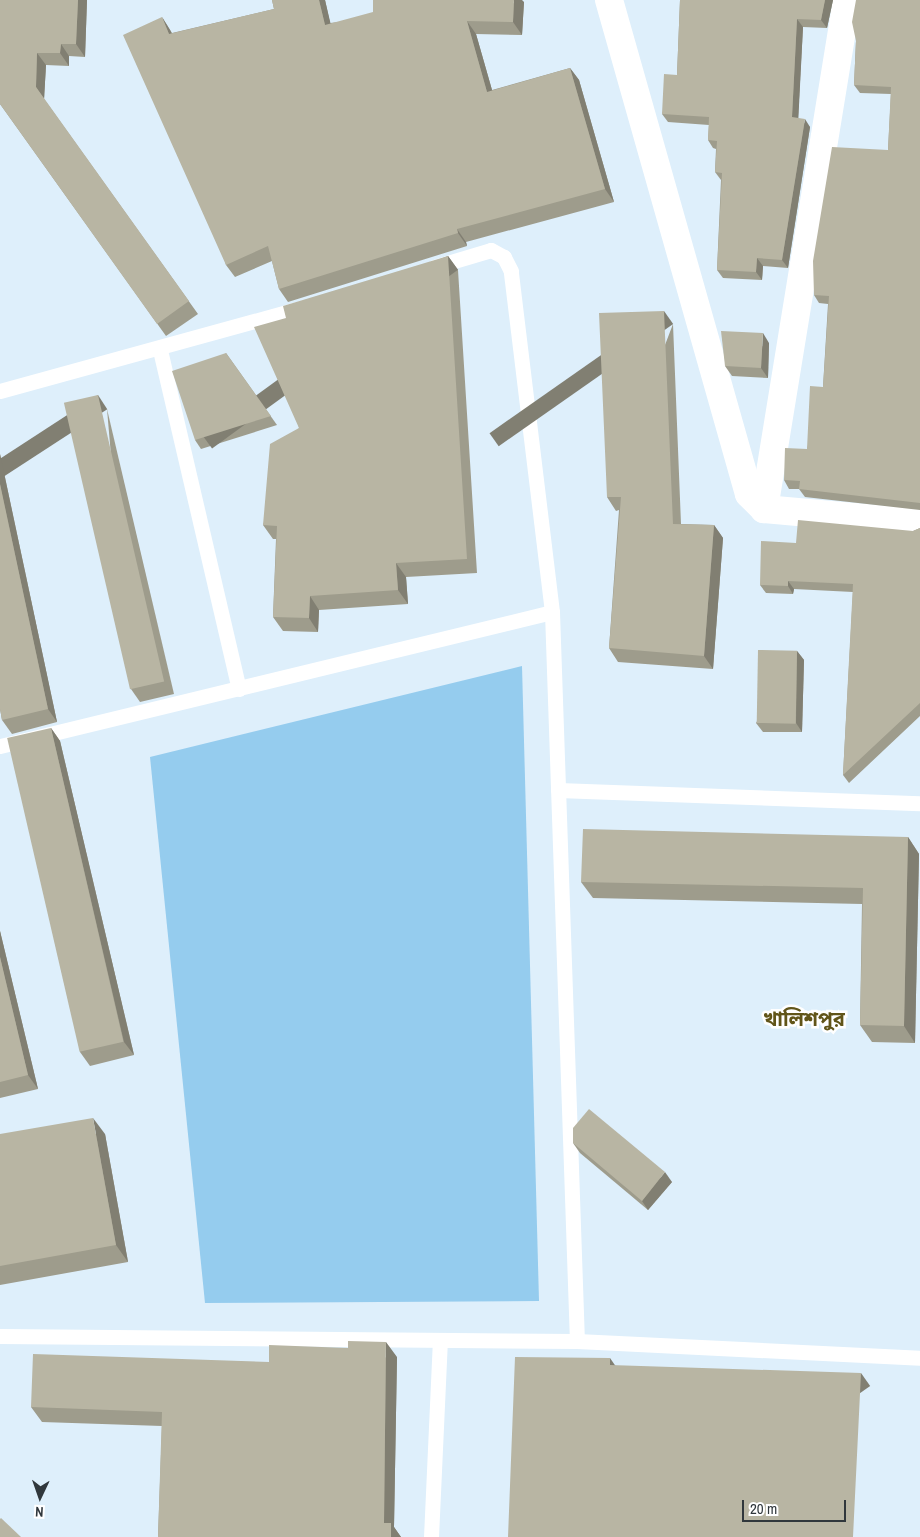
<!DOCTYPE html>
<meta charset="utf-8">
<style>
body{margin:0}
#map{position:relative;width:920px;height:1537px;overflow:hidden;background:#deeffb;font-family:"Archivo Narrow","Noto Sans Bengali",sans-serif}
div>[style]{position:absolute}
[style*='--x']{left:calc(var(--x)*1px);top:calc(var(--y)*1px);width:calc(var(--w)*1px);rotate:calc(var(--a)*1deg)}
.green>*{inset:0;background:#95ccee}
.service>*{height:15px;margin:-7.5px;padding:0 7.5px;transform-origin:7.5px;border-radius:7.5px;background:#fff}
.minor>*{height:28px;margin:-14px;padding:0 14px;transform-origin:14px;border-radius:14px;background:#fff}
.wall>*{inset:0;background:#9e9c8c}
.shaded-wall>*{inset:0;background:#817f72;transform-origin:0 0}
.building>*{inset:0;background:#b8b5a3;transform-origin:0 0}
span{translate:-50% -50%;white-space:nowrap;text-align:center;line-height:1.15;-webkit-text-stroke:5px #fff;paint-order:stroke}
.district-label{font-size:20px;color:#615519;font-weight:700}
.north{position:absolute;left:15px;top:1472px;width:50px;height:50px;-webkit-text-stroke:4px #fff;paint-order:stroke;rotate:183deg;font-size:14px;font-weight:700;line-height:20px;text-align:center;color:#30373c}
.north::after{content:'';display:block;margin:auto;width:18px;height:22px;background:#30373c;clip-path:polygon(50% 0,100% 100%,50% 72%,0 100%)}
.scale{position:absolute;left:742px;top:1500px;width:104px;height:22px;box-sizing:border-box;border:2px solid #30373c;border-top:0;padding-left:6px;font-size:15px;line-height:18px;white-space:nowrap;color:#30373c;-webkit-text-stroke:4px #fff;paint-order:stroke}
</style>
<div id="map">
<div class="green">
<div style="clip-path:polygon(522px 666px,539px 1301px,205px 1303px,150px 757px)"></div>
</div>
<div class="service">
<div style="--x:160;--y:350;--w:348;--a:76.9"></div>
<div style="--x:0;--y:391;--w:316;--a:-15.4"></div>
<div style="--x:552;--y:612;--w:729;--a:88.04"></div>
<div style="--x:577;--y:1341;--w:343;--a:2.8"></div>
<div style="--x:0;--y:746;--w:568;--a:-13.64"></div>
<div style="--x:552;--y:612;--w:343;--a:-96.9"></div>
<div style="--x:511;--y:271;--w:16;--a:-117"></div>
<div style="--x:504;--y:257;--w:15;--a:-152"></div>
<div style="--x:491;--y:250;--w:59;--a:163.4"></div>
<div style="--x:558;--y:790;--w:362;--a:2.1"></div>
<div style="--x:0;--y:1336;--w:577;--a:0.5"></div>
<div style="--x:431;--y:1537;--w:197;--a:-87.4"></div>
</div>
<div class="minor">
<div style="--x:609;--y:0;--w:513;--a:74.18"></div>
<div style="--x:749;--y:494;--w:21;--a:45"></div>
<div style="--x:847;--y:0;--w:516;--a:99.26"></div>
<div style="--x:764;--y:509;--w:157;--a:5.1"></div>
</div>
<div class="wall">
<div style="clip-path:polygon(0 0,87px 0,85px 57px,69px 56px,69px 66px,46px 65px,44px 99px,198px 314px,166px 336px,0 104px)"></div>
<div style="clip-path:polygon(272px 0,325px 0,330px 23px,524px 2px,522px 35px,476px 34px,492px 90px,570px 68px,579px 80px,614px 202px,466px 242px,467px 246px,288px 302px,279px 289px,272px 261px,235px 277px,226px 265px,162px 17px,172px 33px,274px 9px)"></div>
<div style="clip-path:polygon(680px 0,833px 0,827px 28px,803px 27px,798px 118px,810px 127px,788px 268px,763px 266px,762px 280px,723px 278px,717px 270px,721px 180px,715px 172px,716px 149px,713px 148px,708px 140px,709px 125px,668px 122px,662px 114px,677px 75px)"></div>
<div style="clip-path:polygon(920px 0,920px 510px,805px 497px,799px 489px,789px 489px,784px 480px,807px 449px,823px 387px,828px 304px,819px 303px,814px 295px,888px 150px,891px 94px,860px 93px,854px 85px,856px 41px)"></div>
<div style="clip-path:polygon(448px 256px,458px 270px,477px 573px,406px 577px,408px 604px,319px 610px,318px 632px,283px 631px,273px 617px,276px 539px,273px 539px,263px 525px,299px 428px,286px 318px)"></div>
<div style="clip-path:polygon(673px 324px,681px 524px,714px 525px,723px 538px,713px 669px,618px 662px,609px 648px,619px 510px,616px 511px,607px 497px)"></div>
<div style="clip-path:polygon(769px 343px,768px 378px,732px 376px,725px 366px)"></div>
<div style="clip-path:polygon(226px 353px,277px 425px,201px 449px,195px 440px)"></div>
<div style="clip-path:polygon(107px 409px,174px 694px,140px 702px,131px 689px)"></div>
<div style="clip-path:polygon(0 454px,57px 722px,12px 734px,2px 720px,0 709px)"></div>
<div style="clip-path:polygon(920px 528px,920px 716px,849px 783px,843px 775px,853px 592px,794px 589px,793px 594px,766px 593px,760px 585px,796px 543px,913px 531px)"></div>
<div style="clip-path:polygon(797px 651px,804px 660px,802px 732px,763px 732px,756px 723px)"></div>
<div style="clip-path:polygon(51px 728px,60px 741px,134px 1055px,90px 1066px,80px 1052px)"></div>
<div style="clip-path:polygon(908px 837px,919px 854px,915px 1043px,872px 1042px,860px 1025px,862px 904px,593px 898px,581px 882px)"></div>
<div style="clip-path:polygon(0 931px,38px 1089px,0 1098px)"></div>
<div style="clip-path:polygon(0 1134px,105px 1134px,128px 1262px,0 1285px)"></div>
<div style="clip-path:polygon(573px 1143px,672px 1182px,648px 1210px,580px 1153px)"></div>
<div style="clip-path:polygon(397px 1357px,394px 1527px,401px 1537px,158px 1537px,162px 1426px,42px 1422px,31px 1407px,269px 1362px)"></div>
</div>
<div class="shaded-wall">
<div style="clip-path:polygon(78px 0,87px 0,85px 57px,76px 44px)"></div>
<div style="clip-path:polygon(319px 0,325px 0,334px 38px,325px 25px)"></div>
<div style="clip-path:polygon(514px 0,522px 0,524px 2px,522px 35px,513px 22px)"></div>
<div style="clip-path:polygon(825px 0,833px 0,827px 28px,821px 20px)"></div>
<div style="clip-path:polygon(162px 17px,170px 30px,178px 47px,169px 34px)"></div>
<div style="clip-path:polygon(797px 19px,803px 27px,798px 125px,792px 117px)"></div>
<div style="clip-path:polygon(467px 21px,476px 34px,496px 104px,487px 92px)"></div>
<div style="clip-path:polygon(61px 44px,69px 56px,69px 66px,60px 53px)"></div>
<div style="clip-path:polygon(37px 53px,46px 65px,44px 100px,36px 87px)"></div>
<div style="clip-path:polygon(570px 68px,579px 80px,614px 202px,605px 189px)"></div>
<div style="clip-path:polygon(805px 119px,810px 127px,788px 268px,782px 260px)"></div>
<div style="clip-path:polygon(457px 229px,466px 242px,467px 246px,458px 233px)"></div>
<div style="left:448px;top:256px;width:17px;height:304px;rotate:54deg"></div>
<div style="clip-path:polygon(757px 258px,763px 266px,762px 280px,756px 272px)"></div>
<div style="left:664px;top:311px;width:16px;height:213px;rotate:55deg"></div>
<div style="clip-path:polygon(763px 333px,769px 343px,768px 378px,761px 368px)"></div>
<div style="left:98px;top:395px;width:17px;height:294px;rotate:57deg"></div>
<div style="clip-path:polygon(0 454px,57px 722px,48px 709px,0 484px)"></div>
<div style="clip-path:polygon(714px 525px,723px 538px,713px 669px,704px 656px)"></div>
<div style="clip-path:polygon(396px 563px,406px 577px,408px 604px,398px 590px)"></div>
<div style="clip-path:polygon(788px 581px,794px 589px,793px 594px,788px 586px)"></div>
<div style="clip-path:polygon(310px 596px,319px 610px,318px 632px,309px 618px)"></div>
<div style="clip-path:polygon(797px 651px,804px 660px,802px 732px,796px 723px)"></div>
<div style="clip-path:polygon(51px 728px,60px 741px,134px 1055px,124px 1042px)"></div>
<div style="clip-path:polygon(908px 837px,919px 854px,915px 1043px,904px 1026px)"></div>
<div style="clip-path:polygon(0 931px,38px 1089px,28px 1075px,0 957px)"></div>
<div style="clip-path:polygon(93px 1118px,105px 1134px,128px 1262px,116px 1245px)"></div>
<div style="clip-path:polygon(665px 1172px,672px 1182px,648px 1210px,642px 1201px)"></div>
<div style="clip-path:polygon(386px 1342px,397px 1357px,394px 1527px,401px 1537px,391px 1537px,384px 1523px)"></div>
<div style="clip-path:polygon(610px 1358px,619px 1371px,610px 1365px)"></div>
<div style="left:861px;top:1373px;width:16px;height:164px;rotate:55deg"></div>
</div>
<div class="building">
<div style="clip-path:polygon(0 0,78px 0,76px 44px,61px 44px,60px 53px,37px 53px,36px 87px,189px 301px,157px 324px,0 104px)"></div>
<div style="clip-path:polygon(272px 0,319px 0,325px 25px,373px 12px,373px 0,514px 0,513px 22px,467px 21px,487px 92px,570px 68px,605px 189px,457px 229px,458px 233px,279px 289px,268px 246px,226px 265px,123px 35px,162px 17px,169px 34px,274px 9px)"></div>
<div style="clip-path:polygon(680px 0,825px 0,821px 20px,797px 19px,792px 117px,805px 119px,782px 260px,757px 258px,756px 272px,717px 270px,722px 173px,715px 172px,717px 141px,708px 140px,709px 117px,662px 114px,664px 74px,677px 75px)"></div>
<div style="clip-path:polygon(856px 0,920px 0,920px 503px,799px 489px,800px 481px,784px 480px,785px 448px,807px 449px,810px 386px,823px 387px,829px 296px,814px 295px,813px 261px,832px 147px,888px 150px,891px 87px,854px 85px,856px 41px,852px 22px)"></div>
<div style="clip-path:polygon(448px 256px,467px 559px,396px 563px,398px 590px,310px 596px,309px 618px,273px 617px,277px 526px,263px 525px,270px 444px,299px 428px,254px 327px,286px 318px,283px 306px)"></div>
<div style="clip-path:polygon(664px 311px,673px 524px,714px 525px,704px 656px,609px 648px,621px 497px,607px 497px,599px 313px)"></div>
<div style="clip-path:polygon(721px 331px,763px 333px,761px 368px,725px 366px)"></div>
<div style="clip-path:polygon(226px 353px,271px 416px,195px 440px,172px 371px)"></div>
<div style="left:98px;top:395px;width:294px;height:35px;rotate:77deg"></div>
<div style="clip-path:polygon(0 484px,48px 709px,2px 720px,0 709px)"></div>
<div style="clip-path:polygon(798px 520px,913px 531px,920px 528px,920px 703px,843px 775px,853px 584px,788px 581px,788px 586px,760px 585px,761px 541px,796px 543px)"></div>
<div style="left:758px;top:650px;width:39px;height:73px;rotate:1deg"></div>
<div style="left:51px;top:728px;width:322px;height:45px;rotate:77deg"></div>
<div style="clip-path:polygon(583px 829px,908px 837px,904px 1026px,860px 1025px,863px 888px,581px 882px)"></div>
<div style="clip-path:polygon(0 957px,28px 1075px,0 1082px)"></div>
<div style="clip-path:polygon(589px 1109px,665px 1172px,642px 1201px,573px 1143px,573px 1128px)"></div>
<div style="clip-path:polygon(93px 1118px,116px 1245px,0 1266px,0 1134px)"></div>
<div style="clip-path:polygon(348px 1341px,386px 1342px,384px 1523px,391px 1523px,391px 1537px,158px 1537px,162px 1412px,31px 1407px,33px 1354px,269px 1362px,269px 1345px,348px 1348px)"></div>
<div style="clip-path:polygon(515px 1357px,610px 1358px,610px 1365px,861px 1373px,853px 1537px,508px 1537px)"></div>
<div style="clip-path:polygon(1px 1518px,21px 1537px,0 1537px,0 1519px)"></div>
</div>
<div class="district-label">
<span style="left:804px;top:1018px">খালিশপুর</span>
</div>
<div class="north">N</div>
<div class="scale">20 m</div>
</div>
